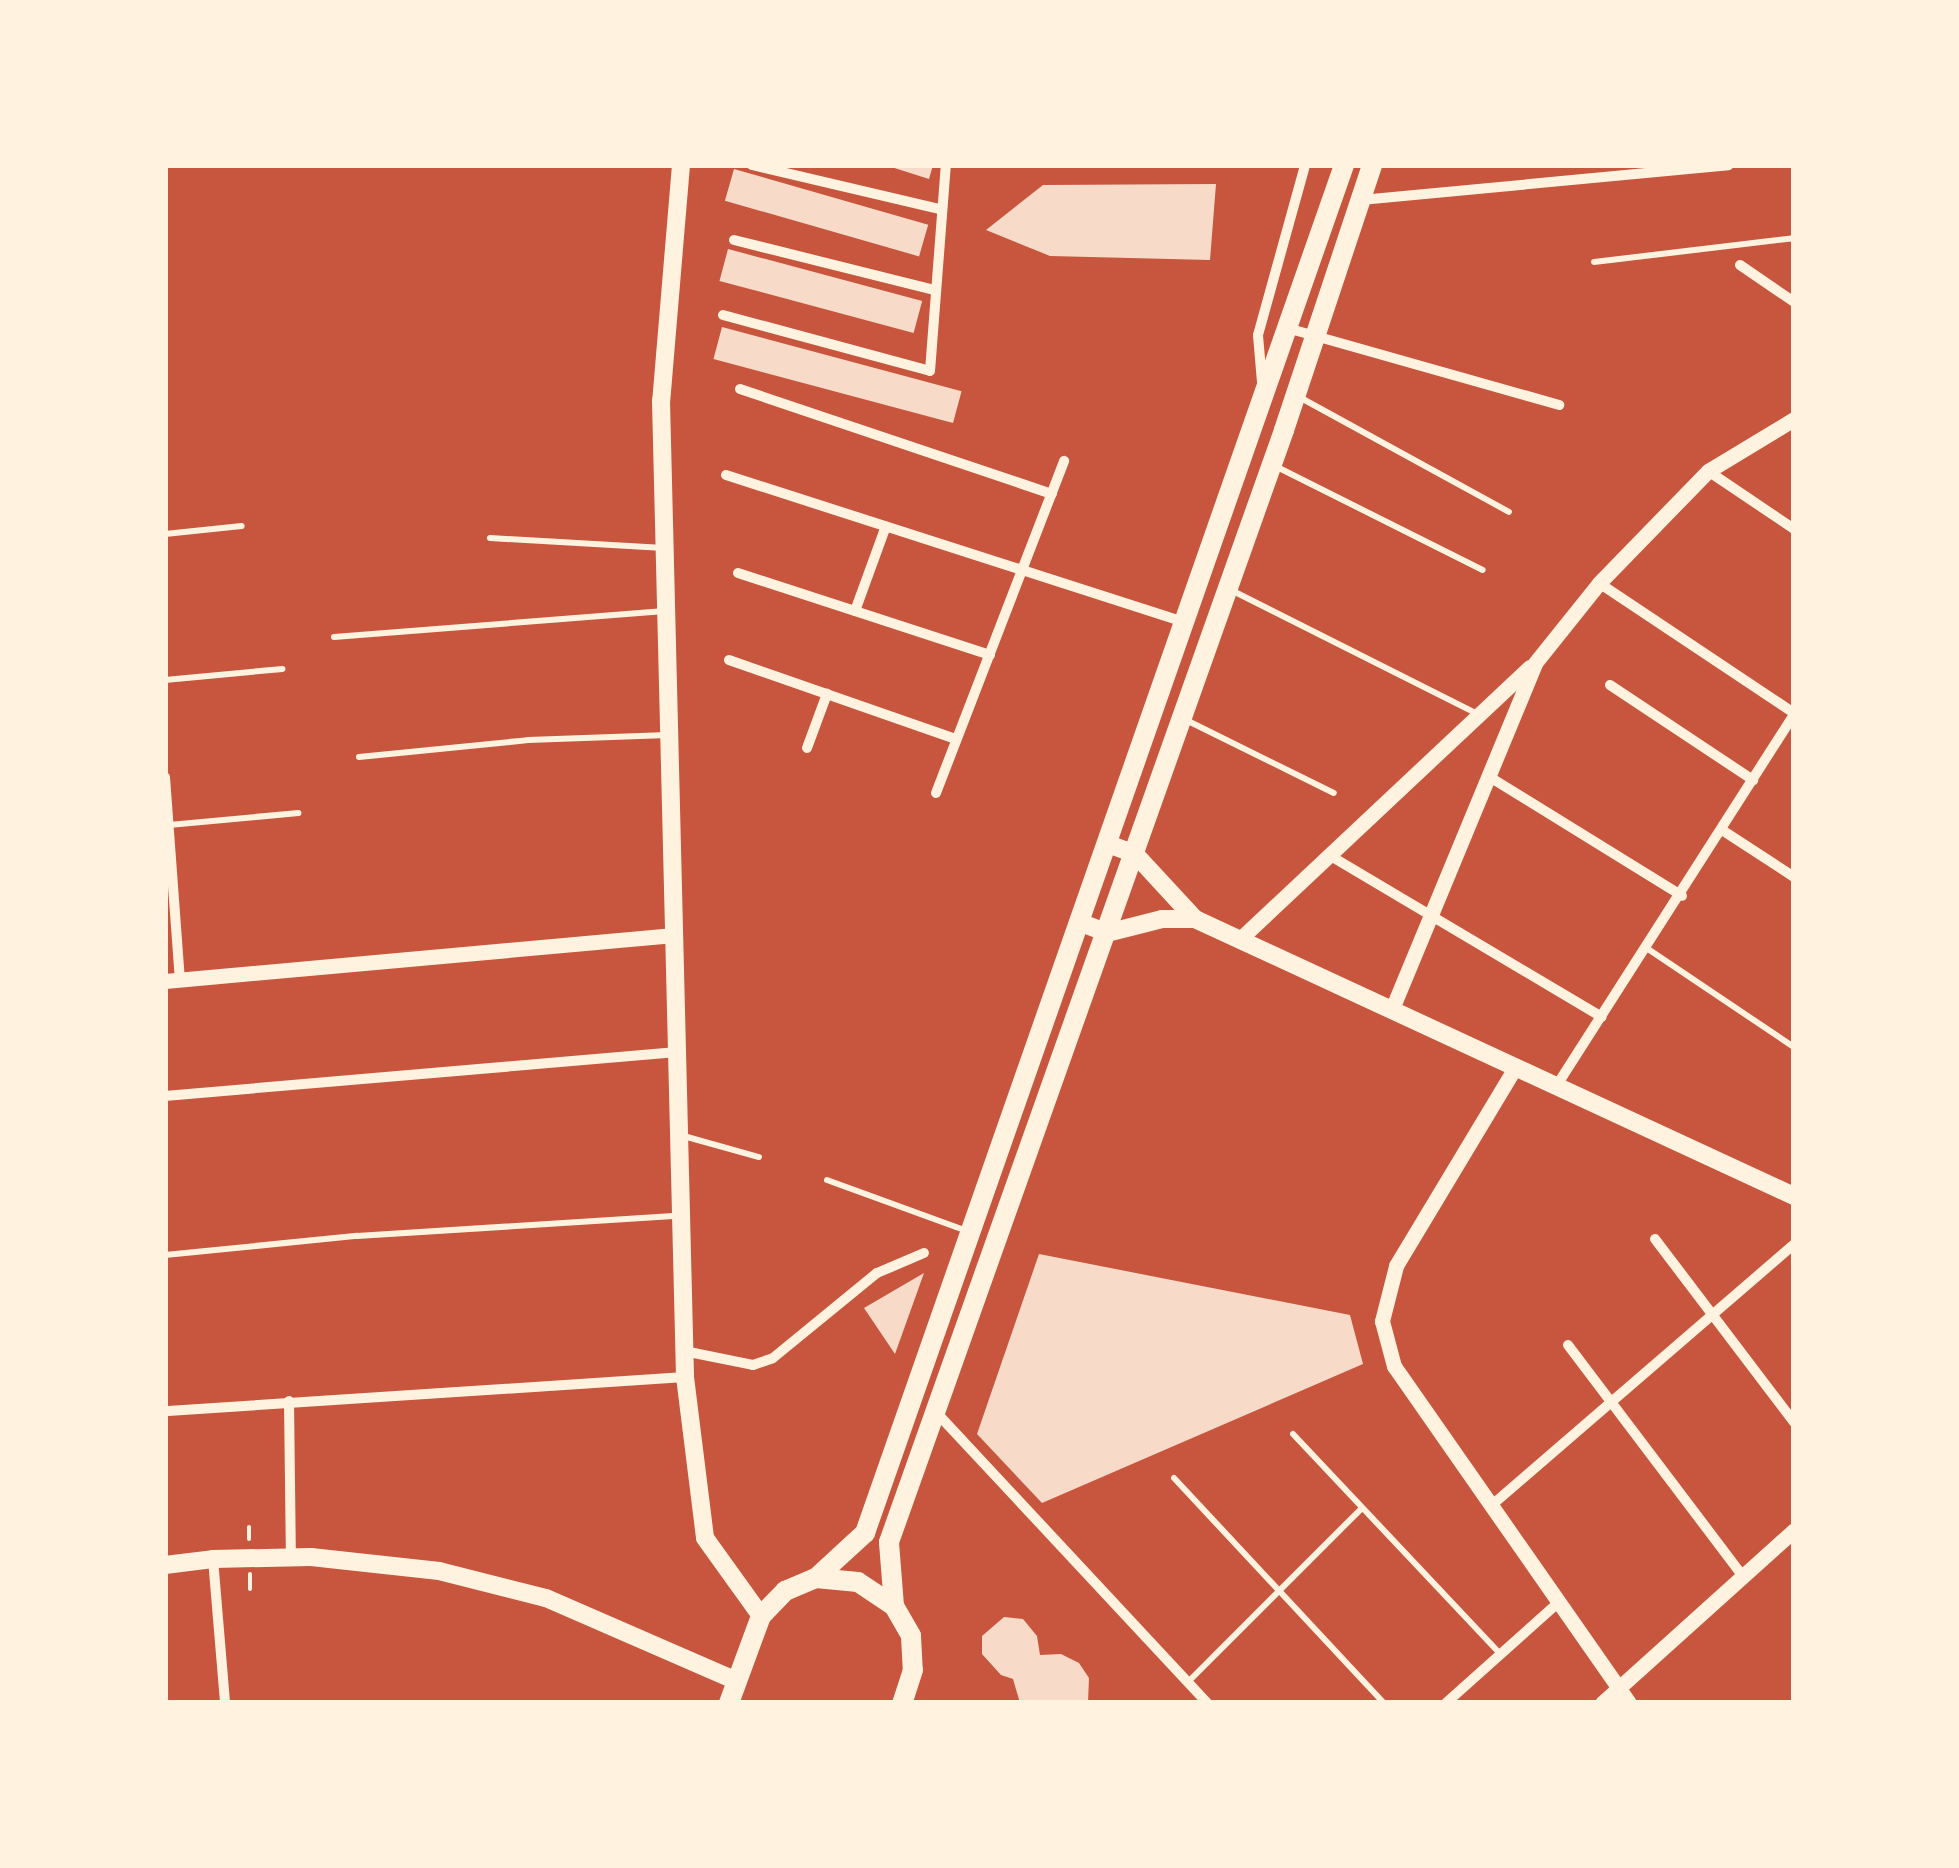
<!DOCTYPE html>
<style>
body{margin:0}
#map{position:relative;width:1959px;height:1868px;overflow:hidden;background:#c8553d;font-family:Inter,sans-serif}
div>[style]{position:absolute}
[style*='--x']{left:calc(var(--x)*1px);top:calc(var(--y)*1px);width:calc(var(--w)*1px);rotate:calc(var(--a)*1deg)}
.building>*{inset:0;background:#f7dbc8;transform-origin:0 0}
.path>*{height:4px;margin:-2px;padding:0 2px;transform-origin:2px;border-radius:2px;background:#fff3e0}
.service>*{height:6px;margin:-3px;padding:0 3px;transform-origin:3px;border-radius:3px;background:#fff3e0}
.minor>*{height:10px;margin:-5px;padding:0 5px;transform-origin:5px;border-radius:5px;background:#fff3e0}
.tertiary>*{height:15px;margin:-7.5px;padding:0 7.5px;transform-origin:7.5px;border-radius:7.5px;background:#fff3e0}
.secondary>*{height:18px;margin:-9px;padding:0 9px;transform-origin:9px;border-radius:9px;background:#fff3e0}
.primary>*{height:20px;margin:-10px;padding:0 10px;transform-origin:10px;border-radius:10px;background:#fff3e0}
span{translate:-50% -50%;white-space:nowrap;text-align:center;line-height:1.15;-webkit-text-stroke:10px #fff3e0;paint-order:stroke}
.frame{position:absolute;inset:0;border:168px solid #fff3e0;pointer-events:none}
</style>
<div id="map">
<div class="building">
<div style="clip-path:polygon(885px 165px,933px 165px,929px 179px)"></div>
<div style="left:734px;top:169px;width:202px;height:33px;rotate:16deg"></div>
<div style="clip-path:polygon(1216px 184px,1210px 260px,1050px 256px,986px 230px,1043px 185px)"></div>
<div style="left:728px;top:249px;width:201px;height:33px;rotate:15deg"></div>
<div style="left:722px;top:327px;width:248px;height:33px;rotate:15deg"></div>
<div style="clip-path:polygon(1039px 1254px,1350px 1315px,1363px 1364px,1042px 1503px,977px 1434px)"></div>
<div style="clip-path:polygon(924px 1273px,895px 1354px,864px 1308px)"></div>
<div style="clip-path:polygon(1004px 1617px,1023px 1619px,1037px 1636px,1040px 1655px,1061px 1654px,1079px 1663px,1089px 1678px,1088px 1703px,1020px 1703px,1013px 1679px,1001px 1675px,982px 1654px,982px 1636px)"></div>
</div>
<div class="path">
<div style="--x:249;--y:1527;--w:12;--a:90"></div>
<div style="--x:250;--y:1574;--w:15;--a:90"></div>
</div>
<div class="service">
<div style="--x:1594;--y:262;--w:201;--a:-6.8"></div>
<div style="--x:1301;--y:398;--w:237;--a:28.7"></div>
<div style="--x:1277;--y:467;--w:230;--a:26.6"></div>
<div style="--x:165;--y:534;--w:77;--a:-5.9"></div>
<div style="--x:490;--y:538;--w:174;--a:3.3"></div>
<div style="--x:1229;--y:589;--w:278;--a:26.7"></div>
<div style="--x:334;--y:637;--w:332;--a:-4.5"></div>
<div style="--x:165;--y:680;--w:118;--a:-5.4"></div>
<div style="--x:1184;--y:719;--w:167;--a:26.3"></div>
<div style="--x:359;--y:757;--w:170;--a:-5.7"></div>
<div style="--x:528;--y:740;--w:140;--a:-2"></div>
<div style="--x:169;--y:825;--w:130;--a:-5.3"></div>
<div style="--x:1648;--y:949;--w:176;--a:33.9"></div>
<div style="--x:680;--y:1135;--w:82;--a:15.6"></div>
<div style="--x:827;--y:1180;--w:149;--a:20"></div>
<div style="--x:165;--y:1255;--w:193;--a:-5.7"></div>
<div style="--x:357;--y:1236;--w:321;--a:-3.6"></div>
<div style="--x:1293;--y:1434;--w:302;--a:46.7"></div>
<div style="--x:1174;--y:1478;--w:308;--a:47"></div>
<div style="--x:1188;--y:1682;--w:245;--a:-45"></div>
</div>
<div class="minor">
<div style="--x:752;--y:165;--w:193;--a:13.2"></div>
<div style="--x:1361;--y:200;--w:369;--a:-5.4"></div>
<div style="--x:734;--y:240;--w:207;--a:14"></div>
<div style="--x:1740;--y:265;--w:65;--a:34.4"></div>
<div style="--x:723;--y:315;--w:214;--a:15.1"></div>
<div style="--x:930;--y:371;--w:207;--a:-85.6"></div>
<div style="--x:1287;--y:328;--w:283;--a:15.8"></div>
<div style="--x:1262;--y:382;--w:47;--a:-94.9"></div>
<div style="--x:1258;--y:335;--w:176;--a:-74.5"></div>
<div style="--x:740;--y:389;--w:329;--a:18.6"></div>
<div style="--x:1708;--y:471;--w:104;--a:34"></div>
<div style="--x:726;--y:475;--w:481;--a:17.8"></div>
<div style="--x:738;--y:573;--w:265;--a:18"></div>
<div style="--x:1599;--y:583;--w:234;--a:33.7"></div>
<div style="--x:855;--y:611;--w:90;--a:-70"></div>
<div style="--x:729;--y:660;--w:240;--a:19.2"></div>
<div style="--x:1610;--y:685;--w:172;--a:33.6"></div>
<div style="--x:807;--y:748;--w:58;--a:-69.7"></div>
<div style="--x:1488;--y:776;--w:228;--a:31.7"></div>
<div style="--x:165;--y:777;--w:204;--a:85.8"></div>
<div style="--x:936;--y:793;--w:356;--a:-68.9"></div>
<div style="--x:1722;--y:830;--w:86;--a:33.1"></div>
<div style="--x:1329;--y:855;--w:317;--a:30.7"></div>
<div style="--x:1557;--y:1085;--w:440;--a:-57.4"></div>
<div style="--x:165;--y:1096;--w:514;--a:-4.91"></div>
<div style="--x:1655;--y:1239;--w:230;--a:52.8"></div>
<div style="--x:1568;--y:1345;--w:288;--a:52.9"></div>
<div style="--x:684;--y:1351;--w:70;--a:11.5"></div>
<div style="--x:753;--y:1365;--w:21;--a:-19"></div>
<div style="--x:773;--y:1358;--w:134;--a:-39.3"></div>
<div style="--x:877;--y:1273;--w:51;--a:-23.1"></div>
<div style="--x:289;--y:1401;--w:156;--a:89.3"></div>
<div style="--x:168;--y:1411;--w:518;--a:-3.76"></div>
<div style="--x:935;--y:1411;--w:399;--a:47"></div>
<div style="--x:1492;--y:1505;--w:399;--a:-40.8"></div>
<div style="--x:213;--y:1559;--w:144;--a:85.2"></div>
<div style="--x:1446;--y:1703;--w:150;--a:-41.8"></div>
</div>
<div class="tertiary">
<div style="--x:1241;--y:938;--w:396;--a:-43.2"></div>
<div style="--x:165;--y:981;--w:511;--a:-5.16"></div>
<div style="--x:1392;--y:1009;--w:374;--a:-67.5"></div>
<div style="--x:1535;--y:663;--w:102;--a:-51.3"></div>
<div style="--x:1599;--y:583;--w:156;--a:-45.8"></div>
<div style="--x:1708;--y:471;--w:100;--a:-31.2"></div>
<div style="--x:1516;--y:1066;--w:233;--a:121"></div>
<div style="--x:1396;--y:1266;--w:57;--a:104.3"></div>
<div style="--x:1382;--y:1321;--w:47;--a:75.1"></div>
<div style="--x:1394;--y:1366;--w:411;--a:55.1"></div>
<div style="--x:1602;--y:1703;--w:258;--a:-42"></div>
</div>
<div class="secondary">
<div style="--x:681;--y:165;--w:237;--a:94.8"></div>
<div style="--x:661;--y:401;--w:976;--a:88.59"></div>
<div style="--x:685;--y:1377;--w:162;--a:82.9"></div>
<div style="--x:705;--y:1538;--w:96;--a:54.3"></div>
<div style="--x:1108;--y:844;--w:29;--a:20"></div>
<div style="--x:1135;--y:854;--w:88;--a:47.3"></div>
<div style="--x:1079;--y:922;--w:30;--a:21"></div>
<div style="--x:1107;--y:933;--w:57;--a:-14.3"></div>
<div style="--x:1162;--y:919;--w:33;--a:0"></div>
<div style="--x:1195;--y:919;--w:660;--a:24.82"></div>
<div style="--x:165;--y:1565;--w:48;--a:-7.1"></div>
<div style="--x:213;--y:1559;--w:98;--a:-1.2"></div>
<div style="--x:311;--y:1557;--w:129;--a:6.2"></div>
<div style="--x:439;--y:1571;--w:110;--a:14.2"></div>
<div style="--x:546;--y:1598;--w:208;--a:23.5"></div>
</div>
<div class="primary">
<div style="--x:816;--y:1578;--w:67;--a:-42.6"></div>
<div style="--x:865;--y:1533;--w:1449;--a:-70.7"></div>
<div style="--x:894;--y:1606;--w:64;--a:-94.5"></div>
<div style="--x:889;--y:1542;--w:1180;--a:-70.44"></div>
<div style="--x:1284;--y:430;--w:279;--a:-71.6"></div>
<div style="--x:729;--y:1703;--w:93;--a:-69.8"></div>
<div style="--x:761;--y:1616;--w:35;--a:-46"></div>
<div style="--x:785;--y:1591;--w:34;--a:-23"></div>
<div style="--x:816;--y:1578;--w:42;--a:5.4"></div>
<div style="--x:858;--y:1582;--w:43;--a:33.7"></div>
<div style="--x:894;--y:1606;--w:34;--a:60"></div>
<div style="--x:911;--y:1636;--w:34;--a:87"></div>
<div style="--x:913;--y:1670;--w:35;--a:108"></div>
</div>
<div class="frame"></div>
</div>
